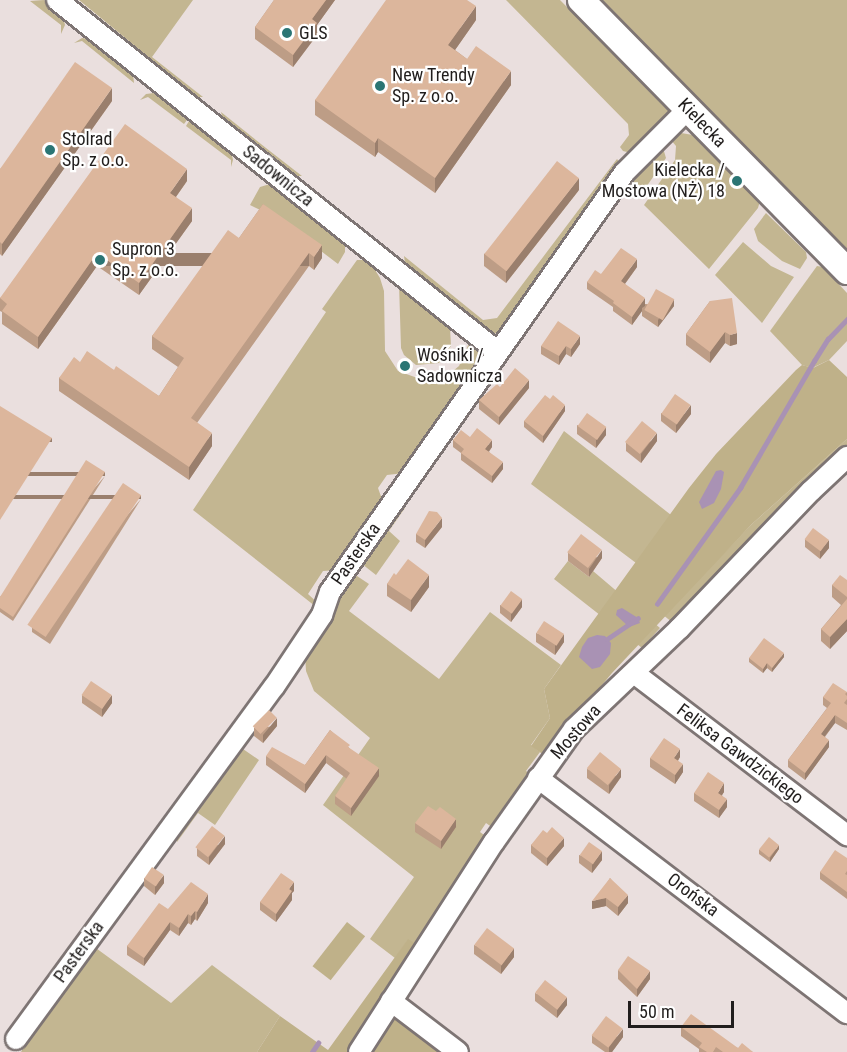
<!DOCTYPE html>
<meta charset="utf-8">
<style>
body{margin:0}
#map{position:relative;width:847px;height:1052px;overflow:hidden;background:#eadfde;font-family:"Roboto Condensed",sans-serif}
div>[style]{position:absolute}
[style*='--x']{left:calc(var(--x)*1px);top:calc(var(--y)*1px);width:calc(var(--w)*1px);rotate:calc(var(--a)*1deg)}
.green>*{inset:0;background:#c3b691}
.forest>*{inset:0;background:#bfb189;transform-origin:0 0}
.water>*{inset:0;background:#a992b4}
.stream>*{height:4.5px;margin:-2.25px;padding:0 2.25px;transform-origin:2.25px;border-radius:2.25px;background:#a992b4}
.roads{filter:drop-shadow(2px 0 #7e7574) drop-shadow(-2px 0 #7e7574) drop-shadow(0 2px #7e7574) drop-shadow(0 -2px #7e7574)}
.minor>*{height:20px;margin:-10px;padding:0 10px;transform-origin:10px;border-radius:10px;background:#fff}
.major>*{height:26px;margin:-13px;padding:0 13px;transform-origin:13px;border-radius:13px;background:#fff}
.wall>*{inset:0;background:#bd9d86}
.shaded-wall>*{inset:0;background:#9a7f6d;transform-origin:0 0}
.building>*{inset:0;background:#dcb69c;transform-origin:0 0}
.dots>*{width:16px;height:16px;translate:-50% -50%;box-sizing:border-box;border:3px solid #fff;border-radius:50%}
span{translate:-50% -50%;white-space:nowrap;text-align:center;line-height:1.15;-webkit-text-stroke:4.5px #fff;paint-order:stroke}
.poi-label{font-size:18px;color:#211e1d}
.left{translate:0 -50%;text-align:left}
.right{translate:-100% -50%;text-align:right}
.street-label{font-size:18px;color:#211e1d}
.scale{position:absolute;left:628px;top:1001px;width:106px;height:27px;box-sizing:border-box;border:3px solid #211e1d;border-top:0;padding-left:8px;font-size:18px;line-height:21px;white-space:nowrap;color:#211e1d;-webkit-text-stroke:4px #fff;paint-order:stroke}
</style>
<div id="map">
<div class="green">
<div style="clip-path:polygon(44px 0,63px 16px,65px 25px,61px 34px,61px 25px,30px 1px)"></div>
<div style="clip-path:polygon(79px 0,193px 0,152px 57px,203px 97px,197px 97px)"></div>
<div style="clip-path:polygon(506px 0,560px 0,668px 109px,668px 117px,635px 154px,623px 151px,620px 147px,629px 135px,628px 124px)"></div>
<div style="clip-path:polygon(600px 0,847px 0,847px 249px,746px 150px)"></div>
<div style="clip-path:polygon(82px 38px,90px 39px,133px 73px,134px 83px,82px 41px,74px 43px)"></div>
<div style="clip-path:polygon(154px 93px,187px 120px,184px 124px,148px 97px,140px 100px,146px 94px)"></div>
<div style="clip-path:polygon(221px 112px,266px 148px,302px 176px,297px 176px,222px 116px)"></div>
<div style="clip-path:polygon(189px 121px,232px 155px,233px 160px,231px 167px,231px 160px,186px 126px)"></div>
<div style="clip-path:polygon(681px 133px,693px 135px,760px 201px,758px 208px,709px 269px,644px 205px,675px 160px,676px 146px,671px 140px)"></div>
<div style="clip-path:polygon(663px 148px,666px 158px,638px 199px,628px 187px)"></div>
<div style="clip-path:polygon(617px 159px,622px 165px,512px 323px,508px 321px,497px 334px,489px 331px,405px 263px,404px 256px,483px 320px,497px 318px)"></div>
<div style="clip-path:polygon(270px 184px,345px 244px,345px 252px,338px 264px,279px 219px,250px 205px,260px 187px)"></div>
<div style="clip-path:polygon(766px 213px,806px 252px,807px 258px,800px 269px,782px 261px,758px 241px,754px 229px)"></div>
<div style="clip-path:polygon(743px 242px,771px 266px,794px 277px,762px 323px,715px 275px)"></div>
<div style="clip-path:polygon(357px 260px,369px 260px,380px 278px,384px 291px,385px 351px,398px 371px,423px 380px,447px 376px,459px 366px,470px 341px,485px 355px,404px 473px,387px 475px,378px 488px,383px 502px,338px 570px,323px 571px,308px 594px,322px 607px,320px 610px,193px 510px,326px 312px,322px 309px)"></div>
<div style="clip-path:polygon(817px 266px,823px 267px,847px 293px,847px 341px,829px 360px,812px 368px,802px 365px,770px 331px)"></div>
<div style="clip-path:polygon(399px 284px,450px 328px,451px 346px,439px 363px,416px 365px,404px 355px,401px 348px)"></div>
<div style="clip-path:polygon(564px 431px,722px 555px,752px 524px,847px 439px,847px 448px,673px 623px,635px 592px,648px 572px,531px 484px)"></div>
<div style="clip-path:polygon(402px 506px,405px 508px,389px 531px,400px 541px,376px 575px,362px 564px)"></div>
<div style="clip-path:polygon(568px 561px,589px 577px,593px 571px,660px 628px,642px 648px,554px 579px)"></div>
<div style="clip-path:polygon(354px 574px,369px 584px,349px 611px,439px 679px,490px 612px,561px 665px,544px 689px,550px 718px,531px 745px,540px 752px,526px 771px,533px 776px,493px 828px,486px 823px,480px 832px,488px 838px,351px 1052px,347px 1052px,380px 1003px,408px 940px,395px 958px,370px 939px,414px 877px,323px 805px,370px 738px,314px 691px,306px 671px,305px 654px,333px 604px)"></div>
<div style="clip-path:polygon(266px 705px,271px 710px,243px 749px,259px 760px,215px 825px,198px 813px,177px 842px,177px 836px)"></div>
<div style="clip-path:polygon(89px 943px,171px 1003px,212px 965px,280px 1016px,257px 1052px,21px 1052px)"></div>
</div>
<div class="forest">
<div style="clip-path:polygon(829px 360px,847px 377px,847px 439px,752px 524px,612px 673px,544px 755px,531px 746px,550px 718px,544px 689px,689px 488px,716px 454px,796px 370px,802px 365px,813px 368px)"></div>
<div style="left:347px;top:922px;width:23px;height:56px;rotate:38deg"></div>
<div style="clip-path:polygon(408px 939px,416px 944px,347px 1052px,257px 1052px,280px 1016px,328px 1050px)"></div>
<div style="clip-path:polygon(393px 1013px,445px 1052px,368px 1052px)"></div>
</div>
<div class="water">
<div style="clip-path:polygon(721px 470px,724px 472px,721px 489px,714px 503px,702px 509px,699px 502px,716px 471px)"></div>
<div style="clip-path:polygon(622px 608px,638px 618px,640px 623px,629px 627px,616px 615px,617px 610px)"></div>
<div style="clip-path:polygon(597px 635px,605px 636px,611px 643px,610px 654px,600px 667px,592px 669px,579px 657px,582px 647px,588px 638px)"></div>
</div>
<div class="stream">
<div style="--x:657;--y:604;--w:143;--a:-54.4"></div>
<div style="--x:740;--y:488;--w:147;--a:-59.8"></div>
<div style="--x:814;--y:361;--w:26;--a:-58"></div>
<div style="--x:828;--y:339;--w:28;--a:-46"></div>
<div style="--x:607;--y:639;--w:37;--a:-34"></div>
<div style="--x:312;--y:1052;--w:11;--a:-56"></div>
</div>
<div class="roads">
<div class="minor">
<div style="--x:57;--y:0;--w:564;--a:38.6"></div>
<div style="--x:634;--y:673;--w:268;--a:37.3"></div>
<div style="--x:538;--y:778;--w:388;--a:37.3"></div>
<div style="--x:391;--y:1001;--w:84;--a:37.3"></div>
<div style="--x:16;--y:1039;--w:436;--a:-53.8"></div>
<div style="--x:274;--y:687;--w:87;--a:-56.3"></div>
<div style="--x:322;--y:615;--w:24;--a:-71"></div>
<div style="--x:330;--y:592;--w:512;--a:-54.94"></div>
<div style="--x:624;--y:173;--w:91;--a:-45"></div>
<div style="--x:359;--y:1052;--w:250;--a:-57.3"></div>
<div style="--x:494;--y:842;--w:138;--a:-54.7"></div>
<div style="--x:574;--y:729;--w:145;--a:-43.6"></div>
<div style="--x:679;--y:629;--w:191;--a:-46.3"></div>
<div style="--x:811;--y:491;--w:50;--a:-43.4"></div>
</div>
<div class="major">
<div style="--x:581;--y:0;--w:380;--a:45.5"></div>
</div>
</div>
<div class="wall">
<div style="clip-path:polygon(274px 0,335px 0,317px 25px,317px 35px,293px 67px,255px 39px,255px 27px)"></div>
<div style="clip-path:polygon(476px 20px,455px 50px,467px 59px,511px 85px,435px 193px,378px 152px,375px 157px,315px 115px,315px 100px)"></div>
<div style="clip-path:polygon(112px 101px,2px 256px,0 254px,0 169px)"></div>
<div style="clip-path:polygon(187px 181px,176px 197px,192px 221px,139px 295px,97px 266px,38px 349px,2px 324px,2px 312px,0 311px,0 298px)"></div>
<div style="clip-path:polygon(579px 190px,506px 283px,484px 266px,484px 254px)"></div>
<div style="clip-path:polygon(263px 204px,322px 258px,314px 270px,309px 266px,197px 423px,212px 446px,189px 480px,59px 391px,59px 378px,80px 362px,114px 370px,159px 396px,178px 367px,152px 349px,152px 336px,239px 238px)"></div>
<div style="clip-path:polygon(637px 267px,625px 284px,645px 304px,674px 306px,658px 327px,642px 316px,642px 311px,632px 325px,613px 311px,613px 307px,587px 289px,587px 282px,601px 274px)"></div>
<div style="clip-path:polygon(710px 301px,737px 344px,730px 346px,725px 343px,710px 363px,686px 345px,686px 334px)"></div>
<div style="clip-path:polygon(580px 344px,571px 357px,566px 354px,559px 365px,541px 354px,541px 346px)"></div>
<div style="clip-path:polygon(529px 388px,499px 425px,479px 409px,479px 400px)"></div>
<div style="clip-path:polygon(565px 411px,543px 443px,524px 427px,524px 421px)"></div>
<div style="clip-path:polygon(661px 413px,691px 414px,676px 433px,661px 421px)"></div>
<div style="clip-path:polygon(577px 425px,606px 435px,596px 448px,577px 434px)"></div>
<div style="clip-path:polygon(470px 437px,492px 447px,489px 452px,503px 469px,492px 483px,461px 460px,461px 453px,453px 447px,453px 440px)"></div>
<div style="clip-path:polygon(657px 441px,641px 463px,626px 451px,626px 443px)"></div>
<div style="clip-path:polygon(105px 476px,13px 621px,0 612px,0 597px)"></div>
<div style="clip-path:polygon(141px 499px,50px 644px,32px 632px,32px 628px)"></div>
<div style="clip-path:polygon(442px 527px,425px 548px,416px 542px,416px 534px)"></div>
<div style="clip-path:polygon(805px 539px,829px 548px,820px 559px,805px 547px)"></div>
<div style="clip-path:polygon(568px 553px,602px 558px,589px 577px,568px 561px)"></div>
<div style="clip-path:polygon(396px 575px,429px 587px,411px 612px,387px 596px,387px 584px)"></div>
<div style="clip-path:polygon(847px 580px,847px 631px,830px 649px,821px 641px,821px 629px,841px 605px,832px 597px,832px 585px)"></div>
<div style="clip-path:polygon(500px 605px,522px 607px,511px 622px,500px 613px)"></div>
<div style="clip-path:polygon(536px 633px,564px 642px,555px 655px,536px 642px)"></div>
<div style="clip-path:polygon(784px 657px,772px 672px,767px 668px,763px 673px,749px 662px,749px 658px)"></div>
<div style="clip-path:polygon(847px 692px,847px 730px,835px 723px,825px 737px,829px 747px,805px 780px,788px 767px,788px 760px,827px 708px,823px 705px,823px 697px)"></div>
<div style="clip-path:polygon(82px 695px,112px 703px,102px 717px,82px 703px)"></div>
<div style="clip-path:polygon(277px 726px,263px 743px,254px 736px,254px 728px)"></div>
<div style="clip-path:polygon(330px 730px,379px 776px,351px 816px,335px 804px,335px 796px,347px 779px,326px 763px,305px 793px,266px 765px,266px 756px,305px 765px)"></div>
<div style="clip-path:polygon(680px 757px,678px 761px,683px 772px,675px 784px,650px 767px,650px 758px)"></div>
<div style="clip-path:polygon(587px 769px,621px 777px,609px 794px,587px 778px)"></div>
<div style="clip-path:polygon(724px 792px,722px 795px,727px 807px,719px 818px,694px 801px,694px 793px)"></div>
<div style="clip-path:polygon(436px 811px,456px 827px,441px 849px,415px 832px,415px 823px)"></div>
<div style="clip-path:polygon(547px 833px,564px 846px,547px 866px,531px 853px,531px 845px)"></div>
<div style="clip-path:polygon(225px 844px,209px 865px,197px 856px,197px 848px)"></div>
<div style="clip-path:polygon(779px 849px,770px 862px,759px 854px,759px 850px)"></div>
<div style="clip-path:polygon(579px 855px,602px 860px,592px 873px,579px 863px)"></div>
<div style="clip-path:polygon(847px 858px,847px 899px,820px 879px,820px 872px)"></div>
<div style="clip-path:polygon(144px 878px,164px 883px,155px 895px,144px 886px)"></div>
<div style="clip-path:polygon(610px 878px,628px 903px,618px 916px,606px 906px,592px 909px)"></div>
<div style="clip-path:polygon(294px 891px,292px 893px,292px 900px,276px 922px,260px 910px,260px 902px)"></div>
<div style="clip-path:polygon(208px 903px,197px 921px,195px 919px,191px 925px,188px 923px,179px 936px,170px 930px,144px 966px,127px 955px,127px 946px,168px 909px)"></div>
<div style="clip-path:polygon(474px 945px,514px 957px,501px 974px,474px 954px)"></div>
<div style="clip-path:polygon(618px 970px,650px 979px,637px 997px,618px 979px)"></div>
<div style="clip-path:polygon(535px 993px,567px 1005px,557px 1018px,535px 1001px)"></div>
<div style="clip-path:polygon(681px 1027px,738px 1048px,753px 1052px,699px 1052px,699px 1049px,681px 1036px)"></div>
<div style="clip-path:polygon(592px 1035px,623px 1037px,612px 1052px,605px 1052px,592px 1043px)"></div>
</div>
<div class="shaded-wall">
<div style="clip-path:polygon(326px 0,335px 0,317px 25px,317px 35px,293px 67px,293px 55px,312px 19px)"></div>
<div style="clip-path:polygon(476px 6px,476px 20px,448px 60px,448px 45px)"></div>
<div style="clip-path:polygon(511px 71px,511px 85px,435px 193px,435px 178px)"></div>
<div style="clip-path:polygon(112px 88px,112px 101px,2px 256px,2px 244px)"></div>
<div style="clip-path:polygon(378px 138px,378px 152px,375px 157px,375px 143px)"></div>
<div style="clip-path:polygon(187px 169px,187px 181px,170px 205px,170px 193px)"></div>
<div style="clip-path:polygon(579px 178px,579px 190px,506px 283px,506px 271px)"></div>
<div style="clip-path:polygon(192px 208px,192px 221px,139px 295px,139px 283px)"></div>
<div style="clip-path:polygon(322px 245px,322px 258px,314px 270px,314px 257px)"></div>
<div style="clip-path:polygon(97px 253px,97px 266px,38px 349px,38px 337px)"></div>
<div style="left:309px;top:253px;width:13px;height:203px;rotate:90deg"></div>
<div style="clip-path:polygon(637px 259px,637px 267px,621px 289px,621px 281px)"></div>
<div style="clip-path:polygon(645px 298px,645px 306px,642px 308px,642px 311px,632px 325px,632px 317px)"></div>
<div style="clip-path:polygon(674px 299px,674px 306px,658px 327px,658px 320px)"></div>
<div style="clip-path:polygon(725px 332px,725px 343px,710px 363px,710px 352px)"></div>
<div style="clip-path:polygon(737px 333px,737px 344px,730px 346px,730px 335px)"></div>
<div style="clip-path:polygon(580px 336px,580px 344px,571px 357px,571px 349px)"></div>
<div style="clip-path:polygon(566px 346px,566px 354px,559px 365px,559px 356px)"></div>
<div style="clip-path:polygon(529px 380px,529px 388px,499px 425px,499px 417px)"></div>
<div style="clip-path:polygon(565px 405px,565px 411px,543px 443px,543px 436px)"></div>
<div style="clip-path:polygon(691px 405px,691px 414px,676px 433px,676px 425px)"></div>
<div style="clip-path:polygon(606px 427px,606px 435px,596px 448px,596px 440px)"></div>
<div style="clip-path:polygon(212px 433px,212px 446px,189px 480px,189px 467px)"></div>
<div style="clip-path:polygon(657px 433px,657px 441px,641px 463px,641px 454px)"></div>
<div style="left:52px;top:438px;width:4px;height:97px;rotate:90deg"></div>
<div style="clip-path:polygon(492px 440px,492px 447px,485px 456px,485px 449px)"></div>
<div style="clip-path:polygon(503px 462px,503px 469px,492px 483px,492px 476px)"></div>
<div style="left:105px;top:472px;width:4px;height:172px;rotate:90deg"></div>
<div style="left:141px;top:495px;width:4px;height:171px;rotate:90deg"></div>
<div style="clip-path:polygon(442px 518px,442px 527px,425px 548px,425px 540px)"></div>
<div style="clip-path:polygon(829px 540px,829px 548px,820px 559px,820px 551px)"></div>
<div style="clip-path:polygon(602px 550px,602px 558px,589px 577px,589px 569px)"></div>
<div style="clip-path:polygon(429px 575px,429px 587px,411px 612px,411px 600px)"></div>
<div style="clip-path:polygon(522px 599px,522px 607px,511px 622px,511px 613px)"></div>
<div style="clip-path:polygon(847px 619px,847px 631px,830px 649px,830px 637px)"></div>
<div style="clip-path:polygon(564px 634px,564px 642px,555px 655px,555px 646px)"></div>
<div style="clip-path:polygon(784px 653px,784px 657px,772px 672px,772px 668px)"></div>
<div style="clip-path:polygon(767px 663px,767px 668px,763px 673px,763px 669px)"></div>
<div style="clip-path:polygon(112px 695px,112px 703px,102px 717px,102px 708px)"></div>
<div style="clip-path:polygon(835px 715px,835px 723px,821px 741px,821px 734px)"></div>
<div style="clip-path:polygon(277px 718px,277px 726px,263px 743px,263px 735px)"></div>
<div style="clip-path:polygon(829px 740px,829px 747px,805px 780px,805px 773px)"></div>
<div style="clip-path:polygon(680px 749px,680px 757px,674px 766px,674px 758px)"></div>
<div style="clip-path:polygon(326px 755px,326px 763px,305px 793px,305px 784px)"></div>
<div style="clip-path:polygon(683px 764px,683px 772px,675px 784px,675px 775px)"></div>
<div style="clip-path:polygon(379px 768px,379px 776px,351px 816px,351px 808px)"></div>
<div style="clip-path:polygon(621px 769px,621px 777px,609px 794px,609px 785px)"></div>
<div style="clip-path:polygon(724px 783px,724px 792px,718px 801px,718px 793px)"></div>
<div style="clip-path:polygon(727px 799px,727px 807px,719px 818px,719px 810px)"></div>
<div style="clip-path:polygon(456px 819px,456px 827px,441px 849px,441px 841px)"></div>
<div style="clip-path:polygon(225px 836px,225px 844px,209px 865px,209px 857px)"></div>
<div style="clip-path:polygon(564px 838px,564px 846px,547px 866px,547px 858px)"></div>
<div style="clip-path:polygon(779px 845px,779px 849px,770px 862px,770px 858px)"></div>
<div style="clip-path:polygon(602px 851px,602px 860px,592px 873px,592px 865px)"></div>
<div style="clip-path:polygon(164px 875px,164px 883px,155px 895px,155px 886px)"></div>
<div style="clip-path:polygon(294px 882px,294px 891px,292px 893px,292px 900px,276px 922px,276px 914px,289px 889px)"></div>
<div style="clip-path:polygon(208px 894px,208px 903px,197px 921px,197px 912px)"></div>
<div style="clip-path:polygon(628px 895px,628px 903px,618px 916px,618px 907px)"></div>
<div style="clip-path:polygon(606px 898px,606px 906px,592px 909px,592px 901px)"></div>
<div style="clip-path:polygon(195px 911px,195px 919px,191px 925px,191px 916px)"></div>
<div style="clip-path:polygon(188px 914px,188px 923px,179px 936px,179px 928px)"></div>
<div style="clip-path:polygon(170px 922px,170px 930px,144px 966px,144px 958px)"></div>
<div style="clip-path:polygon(514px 948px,514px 957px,501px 974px,501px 966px)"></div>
<div style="clip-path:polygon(650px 971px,650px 979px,637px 997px,637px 989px)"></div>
<div style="clip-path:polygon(567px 997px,567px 1005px,557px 1018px,557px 1010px)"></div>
<div style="clip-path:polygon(623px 1029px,623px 1037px,612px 1052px,609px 1052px,609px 1047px)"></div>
</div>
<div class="building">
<div style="clip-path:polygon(274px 0,326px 0,312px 19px,317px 23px,293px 55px,255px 27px)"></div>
<div style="clip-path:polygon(386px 0,467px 0,476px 6px,448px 45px,467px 59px,476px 46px,511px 71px,435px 178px,378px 138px,375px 143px,315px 100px)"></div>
<div style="clip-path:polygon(75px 62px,112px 88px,2px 244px,0 242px,0 169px)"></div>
<div style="clip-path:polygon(125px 124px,187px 169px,170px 193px,192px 208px,139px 283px,97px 253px,38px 337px,2px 311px,7px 304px,0 298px)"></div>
<div style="left:557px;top:161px;width:28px;height:118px;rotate:38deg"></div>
<div style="clip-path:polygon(263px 204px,322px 245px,314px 257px,309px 253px,191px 418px,212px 433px,189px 467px,59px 378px,74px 357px,80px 362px,87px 351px,114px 370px,116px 366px,159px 396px,184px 358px,152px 336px,228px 230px,239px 238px)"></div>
<div style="clip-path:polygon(621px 248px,637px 259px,621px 281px,645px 298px,632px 317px,613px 303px,614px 301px,587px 282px,595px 270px,601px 274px)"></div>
<div style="left:656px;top:289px;width:21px;height:24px;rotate:29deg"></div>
<div style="clip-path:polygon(732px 298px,737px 333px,730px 335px,725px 332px,710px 352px,686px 334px,710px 301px)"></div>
<div style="clip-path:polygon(558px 321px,580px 336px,571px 349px,566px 346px,559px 356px,541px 346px)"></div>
<div style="clip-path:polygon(515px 368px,529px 380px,499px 417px,479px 400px,497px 384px,500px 387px)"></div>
<div style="left:675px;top:394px;width:19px;height:24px;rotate:35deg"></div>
<div style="clip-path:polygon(545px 395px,550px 399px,553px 395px,565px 405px,543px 436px,524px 421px)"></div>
<div style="clip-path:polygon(0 406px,52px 438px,0 520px)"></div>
<div style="left:587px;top:413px;width:24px;height:16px;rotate:36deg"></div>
<div style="left:642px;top:421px;width:19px;height:27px;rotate:39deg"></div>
<div style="clip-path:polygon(477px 428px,492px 440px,485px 449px,503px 462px,492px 476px,461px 453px,464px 449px,453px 440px,461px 430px,470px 437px)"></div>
<div style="clip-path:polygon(86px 460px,105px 472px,13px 617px,0 608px,0 597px)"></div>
<div style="left:123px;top:483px;width:22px;height:171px;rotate:34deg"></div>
<div style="clip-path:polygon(429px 511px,437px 512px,442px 518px,425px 540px,416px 534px)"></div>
<div style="left:813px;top:528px;width:20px;height:14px;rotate:37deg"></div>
<div style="left:581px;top:534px;width:26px;height:23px;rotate:37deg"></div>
<div style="clip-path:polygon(408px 559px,429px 575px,411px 600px,387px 584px,394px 573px,396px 575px)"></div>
<div style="clip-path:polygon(840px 575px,847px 580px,847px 597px,832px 585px)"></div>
<div style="left:511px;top:591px;width:14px;height:18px;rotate:36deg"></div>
<div style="clip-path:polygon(847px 599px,847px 619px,830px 637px,821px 629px)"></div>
<div style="left:544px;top:621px;width:24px;height:14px;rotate:33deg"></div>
<div style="clip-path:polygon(764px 638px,784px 653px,772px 668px,767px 663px,763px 669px,749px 658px)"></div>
<div style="left:91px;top:681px;width:25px;height:17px;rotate:34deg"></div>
<div style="clip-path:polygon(833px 683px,847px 692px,845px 694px,847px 696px,847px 699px,844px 703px,847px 705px,847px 723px,835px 715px,821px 734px,829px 740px,805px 773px,788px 760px,831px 703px,823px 697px)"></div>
<div style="left:269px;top:710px;width:11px;height:23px;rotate:45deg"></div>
<div style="clip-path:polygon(330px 730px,350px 745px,348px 747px,379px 768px,351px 808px,335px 796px,350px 773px,326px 755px,305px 784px,266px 756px,272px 747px,305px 765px)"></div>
<div style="clip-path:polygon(664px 738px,680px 749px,674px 758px,683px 764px,675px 775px,650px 758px)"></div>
<div style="left:600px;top:752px;width:27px;height:21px;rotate:39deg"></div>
<div style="clip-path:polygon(708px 772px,724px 783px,718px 793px,727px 799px,719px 810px,694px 793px)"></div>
<div style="clip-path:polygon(428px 806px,436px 811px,440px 807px,456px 819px,441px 841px,415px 823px)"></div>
<div style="left:212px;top:826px;width:16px;height:27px;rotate:38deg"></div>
<div style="clip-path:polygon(552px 827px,564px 838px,547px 858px,531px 845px,543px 830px,547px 833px)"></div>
<div style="left:769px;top:837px;width:13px;height:16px;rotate:39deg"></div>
<div style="left:589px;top:842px;width:16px;height:16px;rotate:35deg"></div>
<div style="clip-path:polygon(835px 850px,847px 858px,847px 871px,845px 874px,847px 875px,847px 892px,820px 872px)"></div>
<div style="left:152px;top:867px;width:14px;height:14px;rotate:34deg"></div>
<div style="clip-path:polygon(281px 873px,294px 882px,289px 889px,292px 891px,276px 914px,260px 902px)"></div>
<div style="clip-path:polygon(610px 878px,628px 895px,618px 907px,606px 898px,592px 901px)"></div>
<div style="clip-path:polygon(191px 882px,208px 894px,197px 912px,195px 911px,191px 916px,188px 914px,179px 928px,170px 922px,144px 958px,127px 946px,159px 903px,168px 909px)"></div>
<div style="left:487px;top:928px;width:34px;height:21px;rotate:37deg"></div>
<div style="clip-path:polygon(628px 956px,650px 971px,637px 989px,618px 970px)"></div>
<div style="left:545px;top:980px;width:28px;height:16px;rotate:38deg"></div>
<div style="clip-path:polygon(691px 1014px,738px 1048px,742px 1043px,753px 1052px,723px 1052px,716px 1047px,713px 1052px,707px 1052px,699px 1047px,702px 1043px,681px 1027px)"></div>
<div style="left:606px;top:1016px;width:21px;height:24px;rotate:37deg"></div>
</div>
<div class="dots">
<div style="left:287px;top:33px;background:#2b7574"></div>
<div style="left:380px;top:86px;background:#2b7574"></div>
<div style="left:50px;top:150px;background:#2b7574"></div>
<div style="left:737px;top:181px;background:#2b7574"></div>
<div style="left:100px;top:260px;background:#2b7574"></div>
<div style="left:405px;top:366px;background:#2b7574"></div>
</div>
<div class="poi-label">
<span class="left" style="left:299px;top:33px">GLS</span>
<span class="left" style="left:392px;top:86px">New Trendy<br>Sp. z o.o.</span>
<span class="left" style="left:62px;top:150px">Stolrad<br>Sp. z o.o.</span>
<span class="right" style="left:725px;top:181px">Kielecka /<br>Mostowa (NŻ) 18</span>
<span class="left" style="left:112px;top:260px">Supron 3<br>Sp. z o.o.</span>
<span class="left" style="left:417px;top:366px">Wośniki /<br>Sadownicza</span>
</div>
<div class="street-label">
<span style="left:702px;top:123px;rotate:46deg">Kielecka</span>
<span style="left:278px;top:176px;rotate:39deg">Sadownicza</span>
<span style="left:356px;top:554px;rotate:-55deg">Pasterska</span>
<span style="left:576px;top:732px;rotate:-49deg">Mostowa</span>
<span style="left:740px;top:754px;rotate:37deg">Feliksa Gawdzickiego</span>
<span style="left:693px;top:895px;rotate:37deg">Orońska</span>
<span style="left:79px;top:952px;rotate:-54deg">Pasterska</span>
</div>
<div class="scale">50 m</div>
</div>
